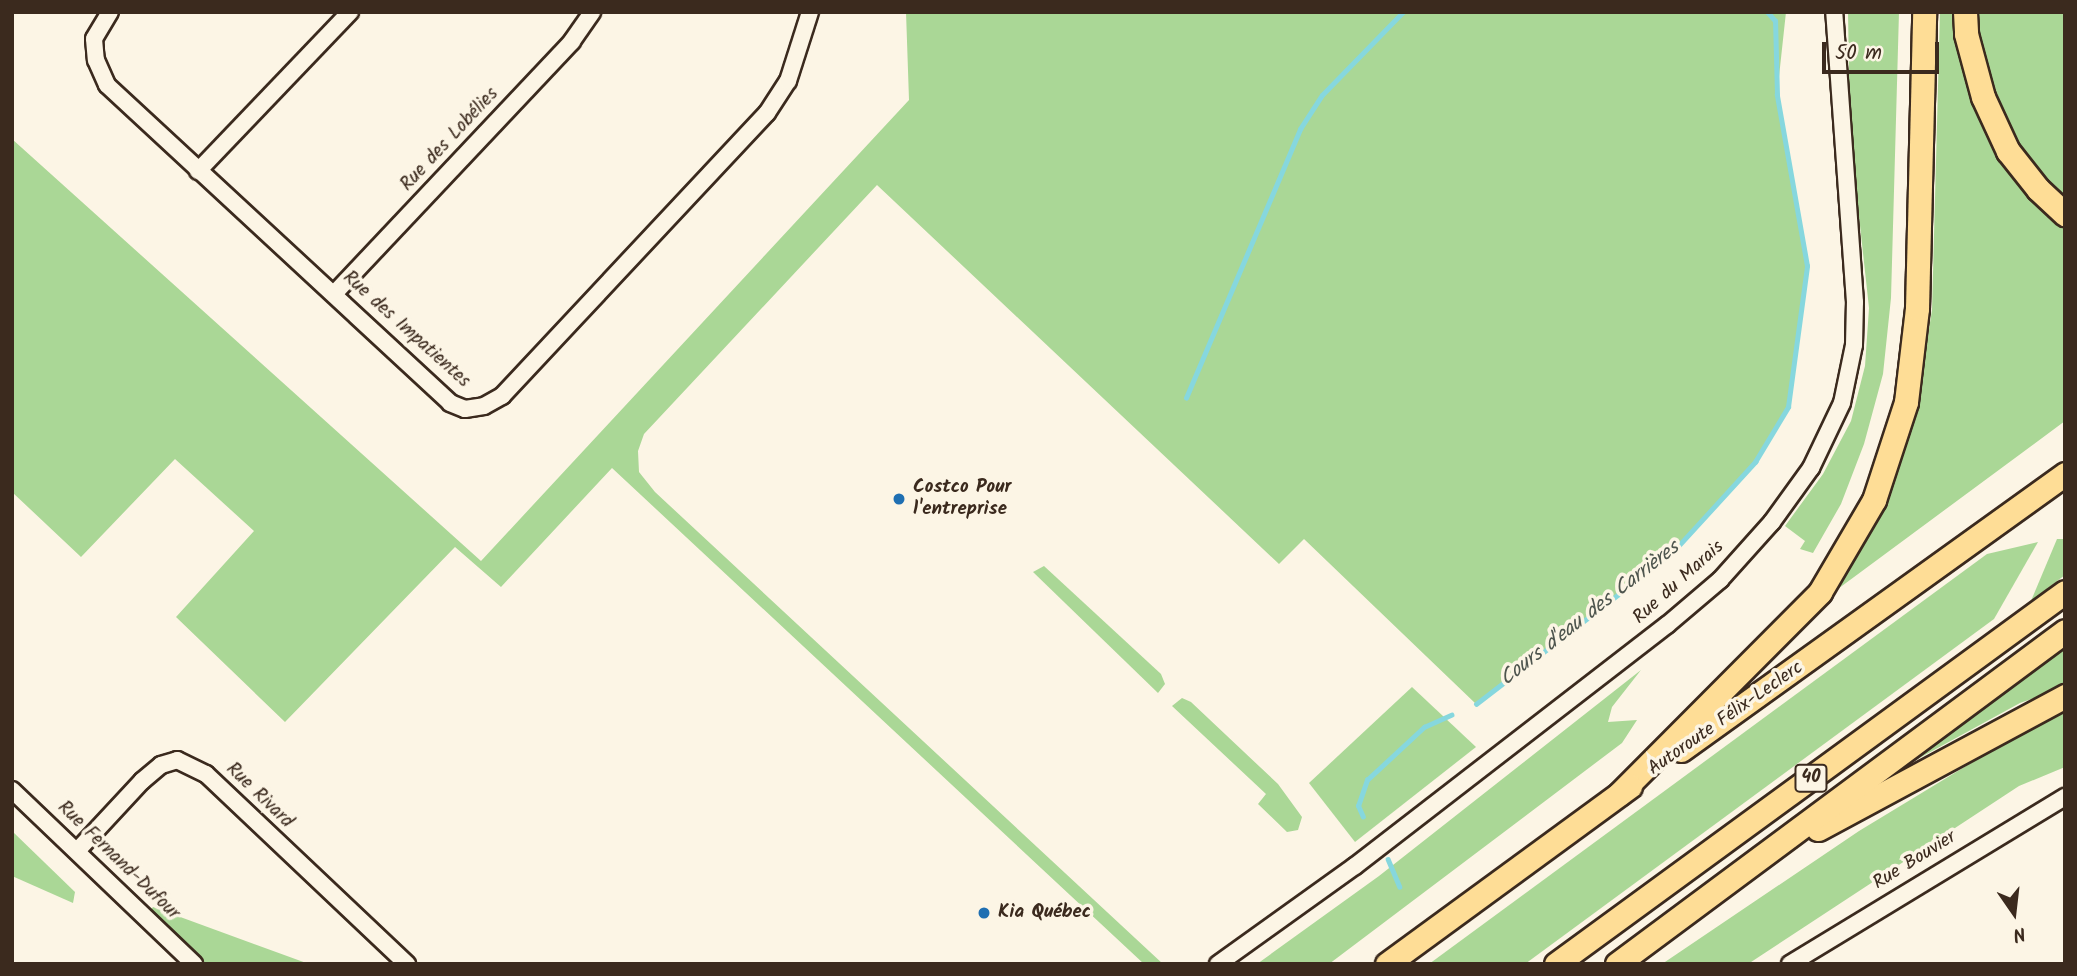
<!DOCTYPE html>
<meta charset="utf-8">
<style>
body{margin:0}
#map{position:relative;width:2077px;height:976px;overflow:hidden;background:#fcf5e5;font-family:Kalam,sans-serif}
div>[style]{position:absolute}
[style*='--x']{left:calc(var(--x)*1px);top:calc(var(--y)*1px);width:calc(var(--w)*1px);rotate:calc(var(--a)*1deg)}
.green>*{inset:0;background:#aad796}
.stream>*{height:4.5px;margin:-2.25px;padding:0 2.25px;transform-origin:2.25px;border-radius:2.25px;background:#86d7de}
.roads{filter:drop-shadow(2px 0 #3b2a1e) drop-shadow(-2px 0 #3b2a1e) drop-shadow(0 2px #3b2a1e) drop-shadow(0 -2px #3b2a1e)}
.minor>*{height:16px;margin:-8px;padding:0 8px;transform-origin:8px;border-radius:8px;background:#fcf5e5}
.highway>*{height:23px;margin:-11.5px;padding:0 11.5px;transform-origin:11.5px;border-radius:11.5px;background:#fedd96}
.dots>*{width:19px;height:19px;translate:-50% -50%;box-sizing:border-box;border:4px solid #fcf5e5;border-radius:50%}
span{translate:-50% -50%;white-space:nowrap;text-align:center;line-height:1.15;-webkit-text-stroke:7px #fcf5e5;paint-order:stroke}
.shield-label span{padding:2px 5px;background:#fcf5e5;border:2px solid;border-radius:5px;-webkit-text-stroke-width:0}
.shield-label{font-size:18px;color:#3b2a1e;font-weight:700}
.street-label{font-size:19px;color:#3b2a1e}
.poi-label{font-size:19px;color:#3b2a1e;font-weight:700}
.left{translate:0 -50%;text-align:left}
.water-label{font-size:21px;color:#4e554e;font-style:italic}
.frame{position:absolute;inset:0;border:14px solid #3b2a1e;pointer-events:none}
.north{position:absolute;left:1979px;top:878px;width:70px;height:70px;-webkit-text-stroke:5px #fcf5e5;paint-order:stroke;rotate:166deg;font-size:19px;font-weight:700;line-height:28px;text-align:center;color:#3b2a1e}
.north::after{content:'';display:block;margin:auto;width:24px;height:32px;background:#3b2a1e;clip-path:polygon(50% 0,100% 100%,50% 72%,0 100%)}
.scale{position:absolute;left:1822px;top:42px;width:117px;height:32px;box-sizing:border-box;border:4px solid #3b2a1e;border-top:0;padding-left:9px;font-size:21px;line-height:24px;white-space:nowrap;color:#3b2a1e;-webkit-text-stroke:5px #fcf5e5;paint-order:stroke}
</style>
<div id="map">
<div class="green">
<div style="clip-path:polygon(906px 12px,1786px 12px,1777px 95px,1807px 266px,1788px 407px,1755px 462px,1671px 554px,1476px 704px,1304px 539px,1279px 564px,877px 185px,644px 434px,638px 451px,639px 472px,655px 492px,1163px 964px,1144px 964px,612px 468px,501px 587px,455px 547px,285px 722px,176px 617px,254px 531px,175px 459px,81px 557px,12px 492px,12px 139px,481px 561px,909px 100px)"></div>
<div style="clip-path:polygon(1848px 12px,1899px 12px,1891px 298px,1883px 374px,1864px 444px,1841px 504px,1813px 553px,1800px 549px,1805px 541px,1785px 526px,1823px 474px,1851px 421px,1865px 366px,1869px 308px,1850px 134px)"></div>
<div style="clip-path:polygon(1940px 12px,1956px 12px,1965px 77px,1984px 126px,2013px 171px,2050px 217px,2065px 227px,2065px 421px,1827px 597px,1907px 432px,1921px 379px,1932px 310px)"></div>
<div style="clip-path:polygon(1975px 12px,2065px 12px,2065px 202px,2026px 158px,1994px 98px)"></div>
<div style="clip-path:polygon(2057px 539px,2065px 539px,2065px 575px,2031px 601px)"></div>
<div style="clip-path:polygon(2038px 542px,1994px 619px,1525px 964px,1429px 964px,1987px 554px)"></div>
<div style="clip-path:polygon(1044px 566px,1161px 674px,1165px 684px,1158px 693px,1033px 572px)"></div>
<div style="clip-path:polygon(2065px 648px,2065px 687px,2020px 703px,1892px 773px)"></div>
<div style="clip-path:polygon(1641px 670px,1612px 707px,1608px 722px,1637px 720px,1622px 743px,1329px 964px,1257px 964px,1379px 876px)"></div>
<div style="clip-path:polygon(1412px 687px,1476px 747px,1355px 842px,1309px 783px)"></div>
<div style="clip-path:polygon(1182px 698px,1191px 702px,1278px 784px,1302px 817px,1298px 830px,1287px 832px,1258px 804px,1266px 794px,1172px 706px)"></div>
<div style="clip-path:polygon(2065px 713px,2065px 767px,2019px 786px,1748px 964px,1662px 964px,1859px 831px,2037px 723px)"></div>
<div style="clip-path:polygon(12px 831px,75px 892px,73px 903px,12px 876px)"></div>
<div style="clip-path:polygon(153px 907px,309px 964px,206px 964px,150px 911px)"></div>
</div>
<div class="stream">
<div style="--x:1186;--y:398;--w:292;--a:-67"></div>
<div style="--x:1300;--y:129;--w:40;--a:-57.1"></div>
<div style="--x:1322;--y:95;--w:116;--a:-45.7"></div>
<div style="--x:1476;--y:704;--w:246;--a:-37.6"></div>
<div style="--x:1671;--y:554;--w:125;--a:-47.6"></div>
<div style="--x:1755;--y:462;--w:64;--a:-59"></div>
<div style="--x:1788;--y:407;--w:142;--a:-82.3"></div>
<div style="--x:1807;--y:266;--w:174;--a:-100"></div>
<div style="--x:1777;--y:95;--w:74;--a:-91.5"></div>
<div style="--x:1775;--y:21;--w:12;--a:-132"></div>
<div style="--x:1363;--y:817;--w:12;--a:-114"></div>
<div style="--x:1358;--y:806;--w:28;--a:-71"></div>
<div style="--x:1367;--y:780;--w:78;--a:-42.9"></div>
<div style="--x:1424;--y:727;--w:30;--a:-24"></div>
<div style="--x:1388;--y:859;--w:30;--a:67"></div>
</div>
<div class="roads">
<div class="minor">
<div style="--x:110;--y:12;--w:31;--a:121"></div>
<div style="--x:94;--y:39;--w:21;--a:85"></div>
<div style="--x:96;--y:60;--w:27;--a:66"></div>
<div style="--x:107;--y:85;--w:468;--a:42.8"></div>
<div style="--x:450;--y:403;--w:16;--a:22"></div>
<div style="--x:465;--y:409;--w:19;--a:-9"></div>
<div style="--x:484;--y:406;--w:21;--a:-29"></div>
<div style="--x:502;--y:396;--w:388;--a:-46.9"></div>
<div style="--x:767;--y:113;--w:38;--a:-57"></div>
<div style="--x:788;--y:81;--w:72;--a:-72.3"></div>
<div style="--x:198;--y:171;--w:220;--a:-46.3"></div>
<div style="--x:334;--y:294;--w:347;--a:-46.7"></div>
<div style="--x:572;--y:41;--w:35;--a:-55"></div>
<div style="--x:12;--y:790;--w:252;--a:43.7"></div>
<div style="--x:77;--y:851;--w:96;--a:-47.1"></div>
<div style="--x:142;--y:781;--w:25;--a:-40"></div>
<div style="--x:161;--y:765;--w:17;--a:-17"></div>
<div style="--x:177;--y:760;--w:32;--a:26"></div>
<div style="--x:206;--y:774;--w:277;--a:43.4"></div>
<div style="--x:1218;--y:964;--w:168;--a:-35.6"></div>
<div style="--x:1355;--y:866;--w:394;--a:-37.7"></div>
<div style="--x:1667;--y:625;--w:70;--a:-40.3"></div>
<div style="--x:1720;--y:580;--w:78;--a:-48.1"></div>
<div style="--x:1772;--y:522;--w:67;--a:-54.2"></div>
<div style="--x:1811;--y:468;--w:72;--a:-64.5"></div>
<div style="--x:1842;--y:403;--w:59;--a:-78.3"></div>
<div style="--x:1854;--y:345;--w:43;--a:-88.7"></div>
<div style="--x:1855;--y:302;--w:291;--a:-94.1"></div>
<div style="--x:1790;--y:964;--w:322;--a:-31.3"></div>
</div>
<div class="highway">
<div style="--x:1965;--y:12;--w:22;--a:87"></div>
<div style="--x:1966;--y:34;--w:65;--a:74.9"></div>
<div style="--x:1983;--y:97;--w:60;--a:65.2"></div>
<div style="--x:2008;--y:151;--w:48;--a:51.7"></div>
<div style="--x:2038;--y:189;--w:37;--a:43"></div>
<div style="--x:1681;--y:750;--w:473;--a:-35.7"></div>
<div style="--x:1619;--y:794;--w:285;--a:-45.1"></div>
<div style="--x:1820;--y:592;--w:107;--a:-59.6"></div>
<div style="--x:1874;--y:500;--w:103;--a:-71.9"></div>
<div style="--x:1906;--y:402;--w:95;--a:-83.3"></div>
<div style="--x:1917;--y:308;--w:296;--a:-88.6"></div>
<div style="--x:1818;--y:829;--w:281;--a:-28.3"></div>
<div style="--x:1387;--y:964;--w:301;--a:-36.2"></div>
<div style="--x:1556;--y:964;--w:630;--a:-36.16"></div>
<div style="--x:1617;--y:964;--w:558;--a:-36.62"></div>
</div>
</div>
<div class="dots">
<div style="left:899px;top:499px;background:#1f6fb2"></div>
<div style="left:984px;top:913px;background:#1f6fb2"></div>
</div>
<div class="shield-label">
<span style="left:1811px;top:778px">40</span>
</div>
<div class="street-label">
<span style="left:450px;top:140px;rotate:-47deg">Rue des Lobélies</span>
<span style="left:406px;top:330px;rotate:42deg">Rue des Impatientes</span>
<span style="left:1679px;top:583px;rotate:-42deg">Rue du Marais</span>
<span style="left:1726px;top:719px;rotate:-35deg">Autoroute Félix-Leclerc</span>
<span style="left:259px;top:796px;rotate:44deg">Rue Rivard</span>
<span style="left:118px;top:861px;rotate:44deg">Rue Fernand-Dufour</span>
<span style="left:1915px;top:861px;rotate:-32deg">Rue Bouvier</span>
</div>
<div class="poi-label">
<span class="left" style="left:913px;top:499px">Costco Pour<br>l'entreprise</span>
<span class="left" style="left:998px;top:913px">Kia Québec</span>
</div>
<div class="water-label">
<span style="left:1590px;top:614px;rotate:-38deg">Cours d'eau des Carrières</span>
</div>
<div class="frame"></div>
<div class="north">N</div>
<div class="scale">50 m</div>
</div>
